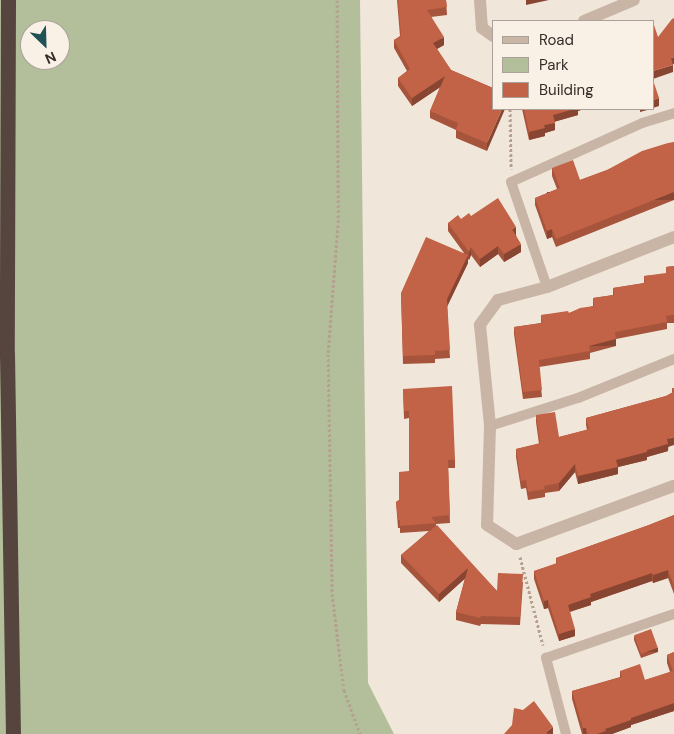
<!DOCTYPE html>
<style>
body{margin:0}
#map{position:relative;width:674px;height:734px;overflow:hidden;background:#f1e6da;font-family:"DM Sans",sans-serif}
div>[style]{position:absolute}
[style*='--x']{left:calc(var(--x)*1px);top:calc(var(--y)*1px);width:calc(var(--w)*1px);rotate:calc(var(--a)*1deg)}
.green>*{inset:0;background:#b3bf9b}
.path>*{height:3px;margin-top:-1.5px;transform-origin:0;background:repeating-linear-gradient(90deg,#b49f91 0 2.5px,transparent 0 5px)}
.service>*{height:10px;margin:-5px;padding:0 5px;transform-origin:5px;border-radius:5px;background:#c8b5a6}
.minor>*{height:12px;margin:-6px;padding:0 6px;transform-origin:6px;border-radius:6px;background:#c8b5a6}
.motorway>*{height:15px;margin:-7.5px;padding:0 7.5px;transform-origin:7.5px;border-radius:7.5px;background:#55453e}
.wall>*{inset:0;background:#a7543c}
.shaded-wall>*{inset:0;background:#884531;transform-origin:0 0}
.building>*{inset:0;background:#c26246;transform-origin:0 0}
span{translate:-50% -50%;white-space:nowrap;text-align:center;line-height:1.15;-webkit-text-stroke:4.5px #f9f0e6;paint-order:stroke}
.legend{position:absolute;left:492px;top:20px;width:162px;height:90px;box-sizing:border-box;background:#f9f0e6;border:1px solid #aba19a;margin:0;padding:6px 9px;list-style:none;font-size:15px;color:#352b27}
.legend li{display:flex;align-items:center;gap:10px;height:25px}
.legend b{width:25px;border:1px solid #aba19a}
.north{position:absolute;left:20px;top:20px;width:50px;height:50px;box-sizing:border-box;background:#f9f0e6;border:1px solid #aba19a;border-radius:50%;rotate:156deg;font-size:14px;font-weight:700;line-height:20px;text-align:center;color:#352b27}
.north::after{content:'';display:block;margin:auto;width:18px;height:22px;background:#1e5255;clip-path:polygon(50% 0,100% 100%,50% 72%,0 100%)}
</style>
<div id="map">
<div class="green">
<div style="clip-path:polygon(evenodd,0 0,360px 0,368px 683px,394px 734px,0 734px,0 0,30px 30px,60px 30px,60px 60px,30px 60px,30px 30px)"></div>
</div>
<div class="path">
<div style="--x:337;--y:0;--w:225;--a:89.7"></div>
<div style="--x:338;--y:225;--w:129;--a:94.4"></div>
<div style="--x:328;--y:354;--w:240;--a:89"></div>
<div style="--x:332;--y:594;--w:97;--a:82.9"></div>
<div style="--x:344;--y:690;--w:47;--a:70"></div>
<div style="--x:510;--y:109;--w:60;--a:89"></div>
<div style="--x:520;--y:557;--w:91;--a:75.4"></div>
</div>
<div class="service">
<div style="--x:547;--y:287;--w:111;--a:-108.9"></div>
<div style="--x:511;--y:182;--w:144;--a:-24.2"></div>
<div style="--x:642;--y:123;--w:34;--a:-17"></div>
<div style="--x:490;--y:426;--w:92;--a:-17.7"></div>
<div style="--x:578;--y:398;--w:104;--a:-22.1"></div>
<div style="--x:566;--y:734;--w:79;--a:-104.7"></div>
<div style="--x:546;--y:658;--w:135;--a:-19"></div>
</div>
<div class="minor">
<div style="--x:480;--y:0;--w:28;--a:86"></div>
<div style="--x:482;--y:28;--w:14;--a:36"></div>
<div style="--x:584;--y:21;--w:54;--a:-22.8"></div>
<div style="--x:674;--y:237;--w:136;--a:158.5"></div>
<div style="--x:547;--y:287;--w:51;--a:165.1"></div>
<div style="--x:498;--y:300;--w:31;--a:126"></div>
<div style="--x:480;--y:325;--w:101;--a:84.3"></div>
<div style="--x:490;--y:426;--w:99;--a:91.7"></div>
<div style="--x:487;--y:525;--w:35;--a:33"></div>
<div style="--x:516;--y:544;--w:168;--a:-20.2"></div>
</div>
<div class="motorway">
<div style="--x:8;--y:0;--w:354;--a:90.2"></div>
<div style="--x:7;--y:354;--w:380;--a:89.1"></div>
</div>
<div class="wall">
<div style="clip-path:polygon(397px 0,446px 0,447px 15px,431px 17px,444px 45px,437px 49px,451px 70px,493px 88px,487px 151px,456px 138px,456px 130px,430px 118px,430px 111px,440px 87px,412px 106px,398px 86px,398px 78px,407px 71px,394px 48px,394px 40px,400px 36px)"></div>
<div style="clip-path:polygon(522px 109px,584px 109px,578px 111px,578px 115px,554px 122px,555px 130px,545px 133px,545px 136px,529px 140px)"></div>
<div style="clip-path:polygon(674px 142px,674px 200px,556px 247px,552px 237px,547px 239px,535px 205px,535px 198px,557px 189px,552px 176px,552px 168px,580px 180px,607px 170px)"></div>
<div style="clip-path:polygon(471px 216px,516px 235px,521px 252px,504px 262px,498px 254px,480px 267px,471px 255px,469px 260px,468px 259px,468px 263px,447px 306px,450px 358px,435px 359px,435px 363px,403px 364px,401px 293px,464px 253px,448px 231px,448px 223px)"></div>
<div style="clip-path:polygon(674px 266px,674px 323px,667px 323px,667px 329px,616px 339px,616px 346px,590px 353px,590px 359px,539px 367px,542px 397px,523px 399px,514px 334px,514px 327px,541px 323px,541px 315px,569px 313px,593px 306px,593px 298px,613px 295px,613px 288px,644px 283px,644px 276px,666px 274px,666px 267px)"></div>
<div style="clip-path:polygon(672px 388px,674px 388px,668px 451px,647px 457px,647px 460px,618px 467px,618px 474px,578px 484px,575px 472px,559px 491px,545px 493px,545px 497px,528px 500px,526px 488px,521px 489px,516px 457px,516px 449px,539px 444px,536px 422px,536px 415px,559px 437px,587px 430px,586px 425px,586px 418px,666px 396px,672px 393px)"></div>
<div style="clip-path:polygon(403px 389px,455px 460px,455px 468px,448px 468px,450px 523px,436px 524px,436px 526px,497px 591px,523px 582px,520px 625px,481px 624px,480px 626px,456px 620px,456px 612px,465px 578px,439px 602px,401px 563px,401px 555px,429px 531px,400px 533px,400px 528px,398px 528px,396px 502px,399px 500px,409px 471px,409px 418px,404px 419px)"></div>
<div style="clip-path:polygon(674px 515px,674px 594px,668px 578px,653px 583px,652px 581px,591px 602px,591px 605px,570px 612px,575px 636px,559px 641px,548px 608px,544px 609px,534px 579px,534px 571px,556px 564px,556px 558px,649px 525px)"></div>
<div style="clip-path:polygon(634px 636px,658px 652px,641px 658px,634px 640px)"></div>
<div style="clip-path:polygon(674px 652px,674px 711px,631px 725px,631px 727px,612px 734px,582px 734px,572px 699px,572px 691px,620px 677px,620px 671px,645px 680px,670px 672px,667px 663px,667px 655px)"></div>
</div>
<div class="shaded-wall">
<div style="clip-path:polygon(526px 0,549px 0,526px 5px)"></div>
<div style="clip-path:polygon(444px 37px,444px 45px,433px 51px,433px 43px)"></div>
<div style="clip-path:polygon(674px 57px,674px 64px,671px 65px,671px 58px)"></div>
<div style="clip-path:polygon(673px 65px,673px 72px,653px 79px,653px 71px)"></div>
<div style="clip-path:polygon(445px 76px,445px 84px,412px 106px,412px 98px)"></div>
<div style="clip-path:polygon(659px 98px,659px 106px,653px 108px,653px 100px)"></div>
<div style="clip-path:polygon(502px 109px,505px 109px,487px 151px,487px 143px)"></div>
<div style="clip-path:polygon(574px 109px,584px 109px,578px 111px,578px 115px,553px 122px,553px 115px)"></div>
<div style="clip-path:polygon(640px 109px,651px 109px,640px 112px)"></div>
<div style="clip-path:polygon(555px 123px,555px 130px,545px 133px,545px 136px,529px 140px,529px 132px,544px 125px)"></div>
<div style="left:674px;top:192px;width:8px;height:127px;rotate:90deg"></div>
<div style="clip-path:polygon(516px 227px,516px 235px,512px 237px,512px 229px)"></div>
<div style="clip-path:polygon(552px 229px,552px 237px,547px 239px,547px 231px)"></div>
<div style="clip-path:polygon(521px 244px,521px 252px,504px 262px,504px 254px)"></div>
<div style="clip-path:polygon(498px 246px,498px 254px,480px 267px,480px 259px)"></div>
<div style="clip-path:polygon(471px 247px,471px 255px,469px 260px,469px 252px)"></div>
<div style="clip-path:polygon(468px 255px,468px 263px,447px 307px,447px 299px)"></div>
<div style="left:616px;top:339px;width:7px;height:28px;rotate:90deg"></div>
<div style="clip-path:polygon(674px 437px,674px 445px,668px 447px,668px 451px,647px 457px,647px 460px,618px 467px,618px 474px,578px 484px,578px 476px,616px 460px,647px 450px,667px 439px)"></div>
<div style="clip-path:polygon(575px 464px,575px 472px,559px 491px,559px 483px)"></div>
<div style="clip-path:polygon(468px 568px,468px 576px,439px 602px,439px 594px)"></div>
<div style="clip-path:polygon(668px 570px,668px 578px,653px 583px,653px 575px)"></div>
<div style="clip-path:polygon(652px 573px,652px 581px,591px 602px,591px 605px,568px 612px,568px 605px,590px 594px)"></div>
<div style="clip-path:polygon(548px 600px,548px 608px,544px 609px,544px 601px)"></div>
<div style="clip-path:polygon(575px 629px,575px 636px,559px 641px,559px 634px)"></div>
<div style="left:658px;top:648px;width:4px;height:18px;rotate:90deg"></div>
<div style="clip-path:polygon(674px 703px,674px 711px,631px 725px,631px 727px,612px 734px,597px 734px,605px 729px,631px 718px)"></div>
<div style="clip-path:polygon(553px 727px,553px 734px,546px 734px,546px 732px)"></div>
<div style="left:583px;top:728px;width:3px;height:6px"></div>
</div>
<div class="building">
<div style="clip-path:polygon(398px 0,446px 0,447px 7px,427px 10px,444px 37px,433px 43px,451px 70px,493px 88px,493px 109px,502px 109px,487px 143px,456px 130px,458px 123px,430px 111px,445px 76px,412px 98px,398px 78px,410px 69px,394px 40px,401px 36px)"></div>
<div style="clip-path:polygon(674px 18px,674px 57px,671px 58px,673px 65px,653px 71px,653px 22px,658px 37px,672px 19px)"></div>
<div style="clip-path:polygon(653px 80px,659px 98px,653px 100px)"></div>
<div style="clip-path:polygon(524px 109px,574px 109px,553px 115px,555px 123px,544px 125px,545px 128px,529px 132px)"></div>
<div style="clip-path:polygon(674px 142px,674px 192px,556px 239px,552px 229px,547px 231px,535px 198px,560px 188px,552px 168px,573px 160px,580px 180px,607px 170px,642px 151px,668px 143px)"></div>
<div style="clip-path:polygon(498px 198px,516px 227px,512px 229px,521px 244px,504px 254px,498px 246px,480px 259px,471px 247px,469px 252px,448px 223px,458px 215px,461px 219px,469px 213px,471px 216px)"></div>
<div style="clip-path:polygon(426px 237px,468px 255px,447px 299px,450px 350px,435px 351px,435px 355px,403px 356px,401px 293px)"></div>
<div style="clip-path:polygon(674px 266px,674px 315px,666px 316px,667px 322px,615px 332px,616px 339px,589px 346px,590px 351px,539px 360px,542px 390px,523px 392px,514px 327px,542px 323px,541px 315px,568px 311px,569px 313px,580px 308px,594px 306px,593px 298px,614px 295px,613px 288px,645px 283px,644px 276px,666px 273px,666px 267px)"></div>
<div style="clip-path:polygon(452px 386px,455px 460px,448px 460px,450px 515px,431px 517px,436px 523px,400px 526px,400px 520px,398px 520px,396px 502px,399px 500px,399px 472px,409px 471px,409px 411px,404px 411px,403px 389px)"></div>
<div style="clip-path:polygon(672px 388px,674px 388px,674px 437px,667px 439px,668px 444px,647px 450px,647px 452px,616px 460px,618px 467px,578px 476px,575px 464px,559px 483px,544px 486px,545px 489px,528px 492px,526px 480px,521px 481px,516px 449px,540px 443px,536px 415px,555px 412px,559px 437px,589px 429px,586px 418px,666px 396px,673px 392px)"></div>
<div style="clip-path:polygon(674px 515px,674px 586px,668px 570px,653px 575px,652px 573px,590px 594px,591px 597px,568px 605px,575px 629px,559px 634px,548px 600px,544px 601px,534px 571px,557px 563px,556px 558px,649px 525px)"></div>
<div style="clip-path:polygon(437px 525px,497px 591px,498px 573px,523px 574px,520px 617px,481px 616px,480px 618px,456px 612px,468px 568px,439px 594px,401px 555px)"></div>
<div style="left:651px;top:629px;width:20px;height:18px;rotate:70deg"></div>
<div style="clip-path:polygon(674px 652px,674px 703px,631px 718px,631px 720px,605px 729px,606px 731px,597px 734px,588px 734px,586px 728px,583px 728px,572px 691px,622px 677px,620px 671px,640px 664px,645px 680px,673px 671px,667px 655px)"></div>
<div style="clip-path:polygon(534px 701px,553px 727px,546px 732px,548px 734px,504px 734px,512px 725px,514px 708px,523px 710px)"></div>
</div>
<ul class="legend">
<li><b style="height:6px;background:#c8b5a6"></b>Road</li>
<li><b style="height:14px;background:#b3bf9b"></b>Park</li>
<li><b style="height:14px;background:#c26246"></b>Building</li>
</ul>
<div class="north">N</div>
</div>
